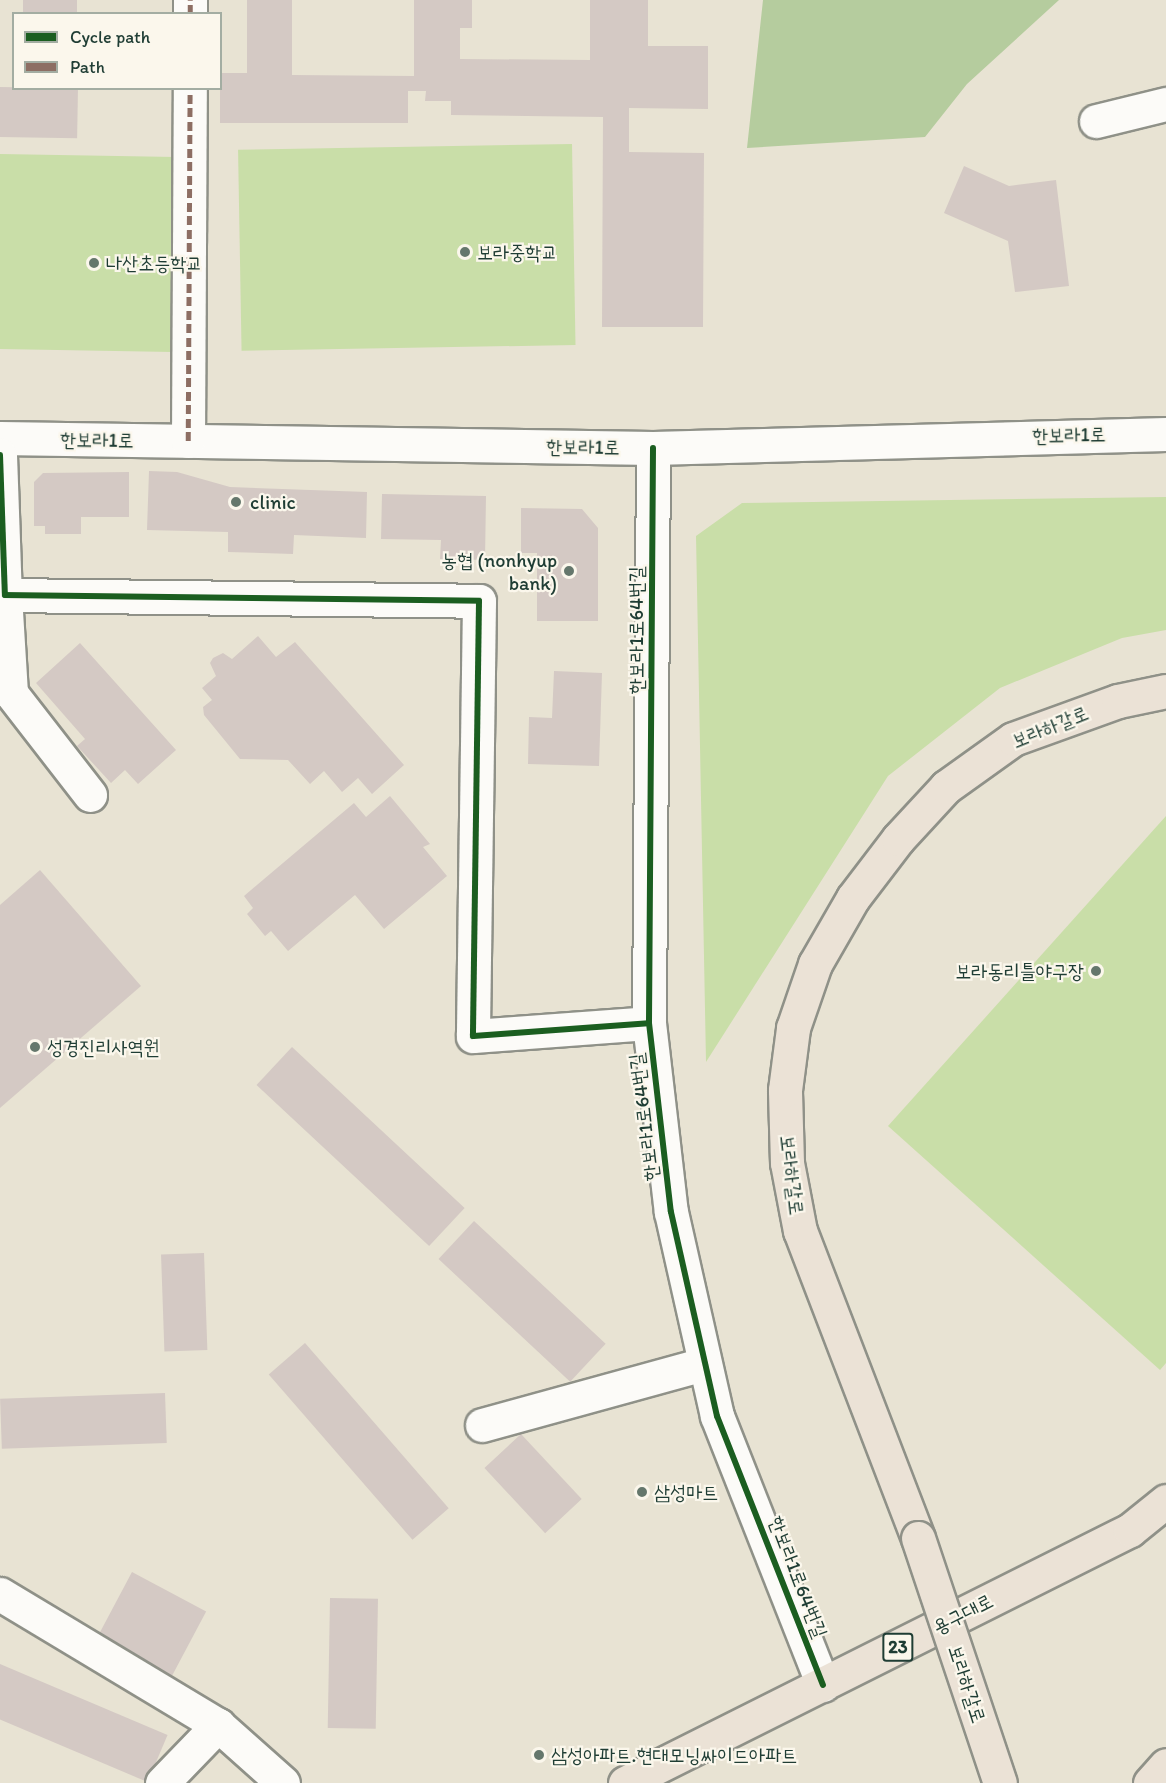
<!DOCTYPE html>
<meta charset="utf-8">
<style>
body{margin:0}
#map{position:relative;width:1166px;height:1783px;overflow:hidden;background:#e8e3d3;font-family:Itim,"Poor Story",sans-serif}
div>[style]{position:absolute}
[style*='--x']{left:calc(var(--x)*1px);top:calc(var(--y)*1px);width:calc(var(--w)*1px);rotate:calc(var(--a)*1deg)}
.green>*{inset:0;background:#c9dea8;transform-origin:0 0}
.forest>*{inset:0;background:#b5cc9e}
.building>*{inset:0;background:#d4c9c4;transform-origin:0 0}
.roads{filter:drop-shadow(2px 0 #8f9188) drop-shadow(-2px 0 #8f9188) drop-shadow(0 2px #8f9188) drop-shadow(0 -2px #8f9188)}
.minor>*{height:33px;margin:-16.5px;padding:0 16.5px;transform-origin:16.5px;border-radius:16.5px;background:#fcfbf8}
.major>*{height:33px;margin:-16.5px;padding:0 16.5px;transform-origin:16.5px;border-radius:16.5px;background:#ebe2d6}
.highway>*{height:33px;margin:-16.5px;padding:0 16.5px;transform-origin:16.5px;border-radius:16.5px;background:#ebe2d6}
.bridges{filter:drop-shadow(2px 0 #8f9188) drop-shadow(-2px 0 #8f9188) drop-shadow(0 2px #8f9188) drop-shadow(0 -2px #8f9188)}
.major-bridge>*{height:33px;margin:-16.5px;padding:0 16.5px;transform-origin:16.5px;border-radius:16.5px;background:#ebe2d6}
.quiet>*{height:4.5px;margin-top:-2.25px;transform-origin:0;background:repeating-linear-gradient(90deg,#8d6e63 0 9px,transparent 0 13.5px)}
.cycleway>*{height:6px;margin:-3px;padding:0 3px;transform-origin:3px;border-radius:3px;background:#1b5e20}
.dots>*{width:16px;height:16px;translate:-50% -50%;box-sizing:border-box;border:3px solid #fbf7ec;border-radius:50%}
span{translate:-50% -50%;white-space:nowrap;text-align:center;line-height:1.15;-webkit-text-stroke:4.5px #fbf7ec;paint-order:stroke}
.shield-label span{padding:2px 4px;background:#fbf7ec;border:2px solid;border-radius:4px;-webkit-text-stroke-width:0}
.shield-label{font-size:18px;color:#1f3d34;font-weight:700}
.poi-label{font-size:20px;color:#1f3d34}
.left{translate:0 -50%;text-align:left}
.right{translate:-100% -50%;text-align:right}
.street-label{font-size:20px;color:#1f3d34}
.legend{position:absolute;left:12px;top:12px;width:210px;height:78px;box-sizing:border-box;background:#fbf7ec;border:2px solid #a3ada2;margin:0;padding:8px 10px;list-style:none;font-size:18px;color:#1f3d34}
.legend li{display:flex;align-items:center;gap:12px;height:30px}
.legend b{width:30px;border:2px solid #a3ada2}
</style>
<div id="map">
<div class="green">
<div style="left:572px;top:144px;width:201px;height:334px;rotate:89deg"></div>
<div style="left:0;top:154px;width:176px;height:195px;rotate:1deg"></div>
<div style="clip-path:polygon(1166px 497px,1166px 630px,1122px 638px,1000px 688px,888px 776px,706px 1062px,696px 536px,742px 503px)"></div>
<div style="clip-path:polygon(1166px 816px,1166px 1363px,1160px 1370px,888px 1126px)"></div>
</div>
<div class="forest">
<div style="clip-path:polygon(763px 0,1059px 0,967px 84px,925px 137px,747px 148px)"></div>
</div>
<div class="building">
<div style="left:23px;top:0;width:54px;height:14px"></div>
<div style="clip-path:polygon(247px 0,292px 0,292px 75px,414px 76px,414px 0,472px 0,472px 28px,460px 28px,460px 59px,590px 60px,590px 0,648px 0,648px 46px,708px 46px,708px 109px,629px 108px,629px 152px,704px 153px,703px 327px,602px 327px,603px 117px,451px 115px,451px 101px,425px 101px,426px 91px,408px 91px,408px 123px,220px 123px,220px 73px,247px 73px)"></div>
<div style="left:0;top:87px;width:78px;height:50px;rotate:1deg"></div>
<div style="clip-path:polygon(964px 166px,1009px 186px,1056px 180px,1069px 286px,1015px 292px,1008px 241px,944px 213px)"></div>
<div style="clip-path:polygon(149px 471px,177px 472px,230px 487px,367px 492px,366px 538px,294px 535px,293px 554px,228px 552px,228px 532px,147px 530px)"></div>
<div style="clip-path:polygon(129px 472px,129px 517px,81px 517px,81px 534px,45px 534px,45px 526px,34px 526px,34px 482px,43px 473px)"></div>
<div style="clip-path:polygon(382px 494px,486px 496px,485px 560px,440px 559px,441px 540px,381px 539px)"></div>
<div style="clip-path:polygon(521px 508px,582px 509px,598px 528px,598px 621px,537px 621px,537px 553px,521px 553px)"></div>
<div style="clip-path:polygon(258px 636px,276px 657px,295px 642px,404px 765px,372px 794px,358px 778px,342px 792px,324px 771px,310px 784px,288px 760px,240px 759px,204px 715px,203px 707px,212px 700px,202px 688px,216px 676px,210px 663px,213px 658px,223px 653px,232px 659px)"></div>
<div style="clip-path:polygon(80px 643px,176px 750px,138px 784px,125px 770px,111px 783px,77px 746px,85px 739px,36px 683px)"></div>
<div style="clip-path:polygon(554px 671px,602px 673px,599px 766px,528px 764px,529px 717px,552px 718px)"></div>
<div style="clip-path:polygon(390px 796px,430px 844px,423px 847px,447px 876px,384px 929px,355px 895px,288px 951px,271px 931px,265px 936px,247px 914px,253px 908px,244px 896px,354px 803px,366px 817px)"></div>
<div style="clip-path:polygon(40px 870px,141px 986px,0 1108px,0 905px)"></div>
<div style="left:292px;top:1047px;width:236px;height:52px;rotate:43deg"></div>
<div style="left:474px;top:1221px;width:180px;height:52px;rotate:43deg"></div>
<div style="left:204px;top:1253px;width:97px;height:43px;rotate:88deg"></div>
<div style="left:305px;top:1343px;width:219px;height:48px;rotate:49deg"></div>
<div style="left:165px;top:1393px;width:50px;height:165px;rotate:88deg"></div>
<div style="left:521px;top:1434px;width:89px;height:50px;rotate:47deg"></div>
<div style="left:132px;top:1572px;width:84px;height:75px;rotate:28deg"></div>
<div style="left:330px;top:1598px;width:48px;height:130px;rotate:1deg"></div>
<div style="left:0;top:1664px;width:182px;height:51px;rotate:23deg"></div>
</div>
<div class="roads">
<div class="minor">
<div style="--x:190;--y:14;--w:14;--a:-90"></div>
<div style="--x:1096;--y:121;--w:72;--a:-13.7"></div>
<div style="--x:0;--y:438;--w:653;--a:0.88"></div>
<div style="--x:653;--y:448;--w:513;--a:-1.56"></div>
<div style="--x:188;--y:441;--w:353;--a:-89.7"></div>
<div style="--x:653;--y:448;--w:575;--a:90.4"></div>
<div style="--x:649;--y:1023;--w:190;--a:83.4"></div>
<div style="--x:671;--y:1212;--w:209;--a:77.3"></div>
<div style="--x:717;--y:1416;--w:289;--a:68.5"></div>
<div style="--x:0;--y:455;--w:140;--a:88"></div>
<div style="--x:5;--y:595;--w:474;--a:0.7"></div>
<div style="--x:479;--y:601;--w:435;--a:90.8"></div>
<div style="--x:473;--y:1036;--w:176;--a:-4.2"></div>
<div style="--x:5;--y:595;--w:98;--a:86.5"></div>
<div style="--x:11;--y:693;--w:129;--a:52.2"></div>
<div style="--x:482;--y:1425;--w:229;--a:-15.4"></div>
<div style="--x:0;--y:1594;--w:254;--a:31"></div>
<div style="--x:218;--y:1725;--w:87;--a:41.7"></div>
<div style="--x:162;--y:1783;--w:81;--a:-46"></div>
</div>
<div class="major">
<div style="--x:918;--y:1538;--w:329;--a:-111"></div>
<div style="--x:800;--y:1231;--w:69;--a:-100.8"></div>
<div style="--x:787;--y:1163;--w:73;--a:-91.6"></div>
<div style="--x:785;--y:1090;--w:63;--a:-82.6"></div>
<div style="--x:793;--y:1028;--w:68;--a:-71"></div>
<div style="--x:815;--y:964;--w:76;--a:-60.1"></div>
<div style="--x:853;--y:898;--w:74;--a:-52.7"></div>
<div style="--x:898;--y:839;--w:71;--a:-47.3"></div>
<div style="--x:946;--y:787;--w:82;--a:-35.6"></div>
<div style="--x:1013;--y:739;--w:112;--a:-19.9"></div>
<div style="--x:1118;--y:701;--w:49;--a:-11.8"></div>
<div style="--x:625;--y:1783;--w:565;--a:-26.61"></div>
<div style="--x:1130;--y:1530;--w:46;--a:-38.9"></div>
</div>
<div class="highway">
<div style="--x:1150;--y:1783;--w:24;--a:-48"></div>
</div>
</div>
<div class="bridges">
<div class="major-bridge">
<div style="--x:918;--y:1538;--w:258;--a:71.5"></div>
</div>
</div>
<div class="quiet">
<div style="--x:190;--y:14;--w:14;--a:-90"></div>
<div style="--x:188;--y:441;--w:353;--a:-89.7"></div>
</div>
<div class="cycleway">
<div style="--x:653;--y:448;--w:575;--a:90.4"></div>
<div style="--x:649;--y:1023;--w:190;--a:83.4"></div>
<div style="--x:671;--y:1212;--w:209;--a:77.3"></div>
<div style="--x:717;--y:1416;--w:289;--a:68.5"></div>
<div style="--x:0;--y:455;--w:140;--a:88"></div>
<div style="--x:5;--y:595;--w:474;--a:0.7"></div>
<div style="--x:479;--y:601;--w:435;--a:90.8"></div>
<div style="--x:473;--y:1036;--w:176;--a:-4.2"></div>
</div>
<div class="dots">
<div style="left:465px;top:252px;background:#65776c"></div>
<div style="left:94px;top:263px;background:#65776c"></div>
<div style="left:236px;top:502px;background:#65776c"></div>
<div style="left:569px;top:571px;background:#65776c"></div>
<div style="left:1096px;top:971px;background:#65776c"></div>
<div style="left:35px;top:1047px;background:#65776c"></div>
<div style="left:642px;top:1492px;background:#65776c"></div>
<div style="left:539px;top:1755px;background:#65776c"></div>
</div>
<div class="shield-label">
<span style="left:898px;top:1647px">23</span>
</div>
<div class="poi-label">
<span class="left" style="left:477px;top:252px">보라중학교</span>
<span class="left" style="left:106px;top:263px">나산초등학교</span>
<span class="left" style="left:250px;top:502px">clinic</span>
<span class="right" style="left:557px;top:572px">농협 (nonhyup<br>bank)</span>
<span class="right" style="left:1084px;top:971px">보라동리틀야구장</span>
<span class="left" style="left:47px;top:1047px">성경진리사역원</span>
<span class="left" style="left:654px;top:1492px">삼성마트</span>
<span class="left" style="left:551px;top:1755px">삼성아파트.현대모닝싸이드아파트</span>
</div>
<div class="street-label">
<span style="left:1069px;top:435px;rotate:-1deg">한보라1로</span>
<span style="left:97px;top:440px;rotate:1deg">한보라1로</span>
<span style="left:583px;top:447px;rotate:1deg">한보라1로</span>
<span style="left:636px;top:630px;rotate:-90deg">한보라1로64번길</span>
<span style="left:1050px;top:727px;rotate:-22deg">보라하갈로</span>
<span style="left:644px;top:1117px;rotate:-97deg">한보라1로64번길</span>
<span style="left:792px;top:1175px;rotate:83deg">보라하갈로</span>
<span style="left:798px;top:1577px;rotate:69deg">한보라1로64번길</span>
<span style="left:963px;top:1614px;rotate:-27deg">용구대로</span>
<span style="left:967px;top:1684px;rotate:72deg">보라하갈로</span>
</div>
<ul class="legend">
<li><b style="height:8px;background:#1b5e20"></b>Cycle path</li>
<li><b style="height:8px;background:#8d6e63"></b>Path</li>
</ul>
</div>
